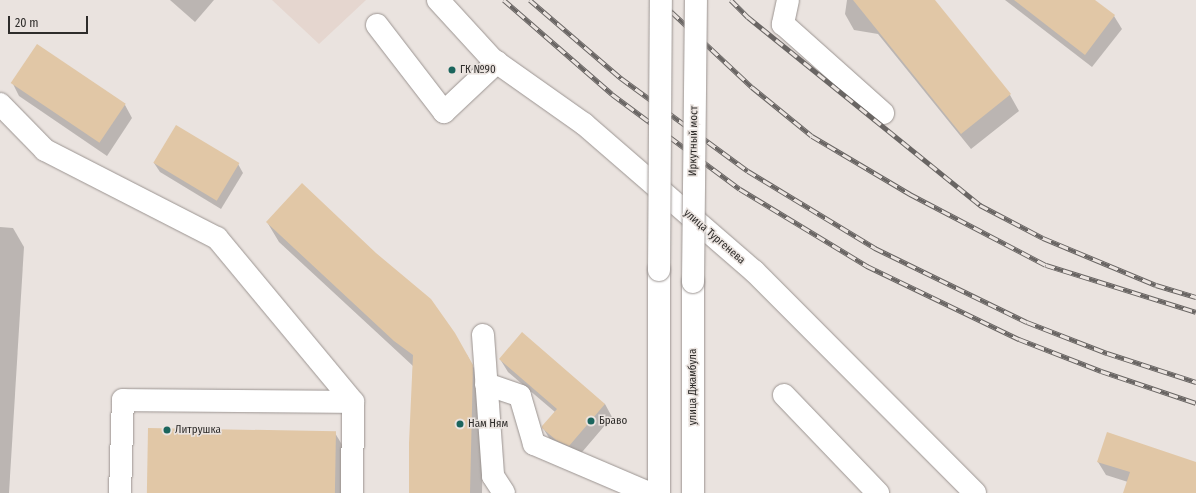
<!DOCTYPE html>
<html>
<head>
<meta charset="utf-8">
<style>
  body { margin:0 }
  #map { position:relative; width:1196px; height:493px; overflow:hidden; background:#eae3df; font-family:"Fira Sans Condensed",sans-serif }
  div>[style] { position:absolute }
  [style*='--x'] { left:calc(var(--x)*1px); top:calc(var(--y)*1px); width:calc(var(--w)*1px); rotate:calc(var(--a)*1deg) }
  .built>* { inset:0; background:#e5d6cf }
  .shadow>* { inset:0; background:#0003 }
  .building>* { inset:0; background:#e1c7a6; transform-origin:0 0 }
  .roads { filter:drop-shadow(0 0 1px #9b9491) drop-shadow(0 0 1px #9b9491) }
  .minor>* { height:22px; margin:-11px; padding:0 11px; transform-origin:11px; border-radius:11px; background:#fff }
  .major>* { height:22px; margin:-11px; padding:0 11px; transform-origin:11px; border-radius:11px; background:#fff }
  .rail>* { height:4.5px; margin-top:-2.25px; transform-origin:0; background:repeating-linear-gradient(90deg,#eae3df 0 9px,#696563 0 18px); box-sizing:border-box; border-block:1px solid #696563 }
  .bridges { filter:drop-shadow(0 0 1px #9b9491) drop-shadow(0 0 1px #9b9491) }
  .major-bridge>* { height:22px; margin:-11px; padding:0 11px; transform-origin:11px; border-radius:11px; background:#fff }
  .dots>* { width:11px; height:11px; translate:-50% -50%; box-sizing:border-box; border:2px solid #eae3df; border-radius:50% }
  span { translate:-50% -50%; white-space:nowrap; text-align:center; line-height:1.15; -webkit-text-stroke:3px #eae3df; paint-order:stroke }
  .poi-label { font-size:11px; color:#2e2c2a }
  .left { translate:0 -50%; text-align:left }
  .street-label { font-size:11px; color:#2e2c2a }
  .scale { position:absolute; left:8px; top:16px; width:80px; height:18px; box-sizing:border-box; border:2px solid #2e2c2a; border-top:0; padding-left:5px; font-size:12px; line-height:14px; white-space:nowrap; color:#2e2c2a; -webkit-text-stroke:3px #eae3df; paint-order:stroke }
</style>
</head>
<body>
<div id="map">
  <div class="built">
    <div style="clip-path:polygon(272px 0,366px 0,319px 44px)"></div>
  </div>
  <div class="shadow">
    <div style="clip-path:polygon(170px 0,214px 0,195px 22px)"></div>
    <div style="clip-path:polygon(847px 0,933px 0,1010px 95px,1019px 111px,971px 149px,878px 34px,854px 30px,845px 14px)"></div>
    <div style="clip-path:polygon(1005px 0,1093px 0,1114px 16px,1122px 29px,1092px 67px)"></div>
    <div style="clip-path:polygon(12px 82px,125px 105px,132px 118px,107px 156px,19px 96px)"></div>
    <div style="clip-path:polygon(154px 163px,238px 164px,243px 173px,221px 209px,160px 172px)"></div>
    <div style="clip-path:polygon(267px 222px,467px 355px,484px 387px,482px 493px,410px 493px,413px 366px,279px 242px)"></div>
    <div style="clip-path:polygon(0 227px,13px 228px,24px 247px,9px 493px,0 493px)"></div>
    <div style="clip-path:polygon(500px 359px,605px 404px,612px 417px,577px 458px,551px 441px,543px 428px,555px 412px,508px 372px)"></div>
    <div style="clip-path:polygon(335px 433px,347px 453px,346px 493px,147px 493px)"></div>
    <div style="clip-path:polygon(1098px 462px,1196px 463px,1196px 493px,1124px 493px,1128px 482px,1106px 475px)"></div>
  </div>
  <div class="building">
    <div style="clip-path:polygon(853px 0,935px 0,1011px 94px,961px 134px)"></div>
    <div style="clip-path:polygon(1014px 0,1095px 0,1115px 15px,1085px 55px)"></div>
    <div style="left:37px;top:44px;width:107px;height:47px;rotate:34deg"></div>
    <div style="left:176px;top:125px;width:74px;height:44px;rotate:31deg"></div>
    <div style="clip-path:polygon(302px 183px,376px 253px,431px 299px,455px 333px,473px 365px,470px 493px,409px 493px,409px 443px,413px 355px,394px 341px,266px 222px)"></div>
    <div style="clip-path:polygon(522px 332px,605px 404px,569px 446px,556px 440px,542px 428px,542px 426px,557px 409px,499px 359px)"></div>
    <div style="left:148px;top:428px;width:188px;height:65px;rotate:1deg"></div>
    <div style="clip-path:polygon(1107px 432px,1196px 462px,1196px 493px,1123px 493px,1130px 472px,1097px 462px)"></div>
  </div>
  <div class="roads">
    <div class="minor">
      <div style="--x:438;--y:0;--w:80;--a:47.5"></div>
      <div style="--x:492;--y:59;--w:113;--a:35.2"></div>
      <div style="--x:584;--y:124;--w:225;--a:40.9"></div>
      <div style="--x:754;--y:271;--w:313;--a:45.1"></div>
      <div style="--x:788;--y:0;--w:25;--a:102"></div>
      <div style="--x:783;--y:24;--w:134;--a:41.7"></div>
      <div style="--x:377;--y:25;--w:110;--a:52.4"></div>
      <div style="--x:444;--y:112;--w:73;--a:-43.3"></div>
      <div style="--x:0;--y:104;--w:64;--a:45.6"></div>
      <div style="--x:45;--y:150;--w:193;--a:27.1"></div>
      <div style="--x:217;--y:238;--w:213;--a:50.3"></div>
      <div style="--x:483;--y:335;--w:141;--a:85.9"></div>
      <div style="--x:493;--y:476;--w:20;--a:57"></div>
      <div style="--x:486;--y:384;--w:36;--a:19"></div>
      <div style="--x:520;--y:396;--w:50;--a:73.7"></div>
      <div style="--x:534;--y:444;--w:125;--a:23.1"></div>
      <div style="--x:784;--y:395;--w:136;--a:46.2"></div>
      <div style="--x:120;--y:493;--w:93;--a:-88.2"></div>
      <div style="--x:123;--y:400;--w:230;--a:0.5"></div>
      <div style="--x:353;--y:402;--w:91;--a:90.6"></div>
    </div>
    <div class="major">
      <div style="--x:659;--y:493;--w:223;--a:-90"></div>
      <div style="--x:693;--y:493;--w:211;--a:-90"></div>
    </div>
  </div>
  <div class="rail">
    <div style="--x:504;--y:0;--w:143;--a:41"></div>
    <div style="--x:612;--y:94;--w:159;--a:36.6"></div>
    <div style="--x:740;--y:189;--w:149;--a:31.2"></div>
    <div style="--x:867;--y:266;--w:169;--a:25.7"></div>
    <div style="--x:1019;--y:339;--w:88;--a:21.3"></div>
    <div style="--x:1101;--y:371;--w:100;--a:18.6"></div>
    <div style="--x:530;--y:0;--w:120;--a:40.6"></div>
    <div style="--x:621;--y:78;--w:157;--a:36.2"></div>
    <div style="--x:748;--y:171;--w:149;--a:31.2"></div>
    <div style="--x:875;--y:248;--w:169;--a:26"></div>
    <div style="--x:1027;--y:322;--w:86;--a:21.2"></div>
    <div style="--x:1107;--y:353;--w:94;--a:18"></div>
    <div style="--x:659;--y:0;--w:127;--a:43.1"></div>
    <div style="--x:752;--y:87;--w:77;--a:39.2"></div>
    <div style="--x:812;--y:136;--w:114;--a:30.6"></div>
    <div style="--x:910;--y:194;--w:153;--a:27.6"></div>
    <div style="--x:1046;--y:265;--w:157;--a:17.4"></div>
    <div style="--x:731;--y:0;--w:24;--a:45"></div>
    <div style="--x:748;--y:17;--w:299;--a:39"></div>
    <div style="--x:980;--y:205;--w:71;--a:27.6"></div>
    <div style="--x:1043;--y:238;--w:122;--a:22.6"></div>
    <div style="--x:1156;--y:285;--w:42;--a:16.7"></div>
  </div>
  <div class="bridges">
    <div class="major-bridge">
      <div style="--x:659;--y:270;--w:270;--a:-89.6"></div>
      <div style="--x:693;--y:282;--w:282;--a:-89.4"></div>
    </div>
  </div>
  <div class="dots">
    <div style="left:452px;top:70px;background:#1b655d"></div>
    <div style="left:591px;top:421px;background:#1b655d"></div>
    <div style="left:460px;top:424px;background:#1b655d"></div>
    <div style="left:167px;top:430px;background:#1b655d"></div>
  </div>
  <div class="poi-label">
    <span class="left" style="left:460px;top:70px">ГК №90</span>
    <span class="left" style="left:599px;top:421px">Браво</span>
    <span class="left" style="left:468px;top:424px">Нам Ням</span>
    <span class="left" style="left:175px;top:430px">Литрушка</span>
  </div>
  <div class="street-label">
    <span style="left:694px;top:141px;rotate:-89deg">Иркутный мост</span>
    <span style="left:714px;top:237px;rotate:41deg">улица Тургенева</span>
    <span style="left:693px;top:387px;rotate:-90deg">улица Джамбула</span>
  </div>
  <div class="scale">20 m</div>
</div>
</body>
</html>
